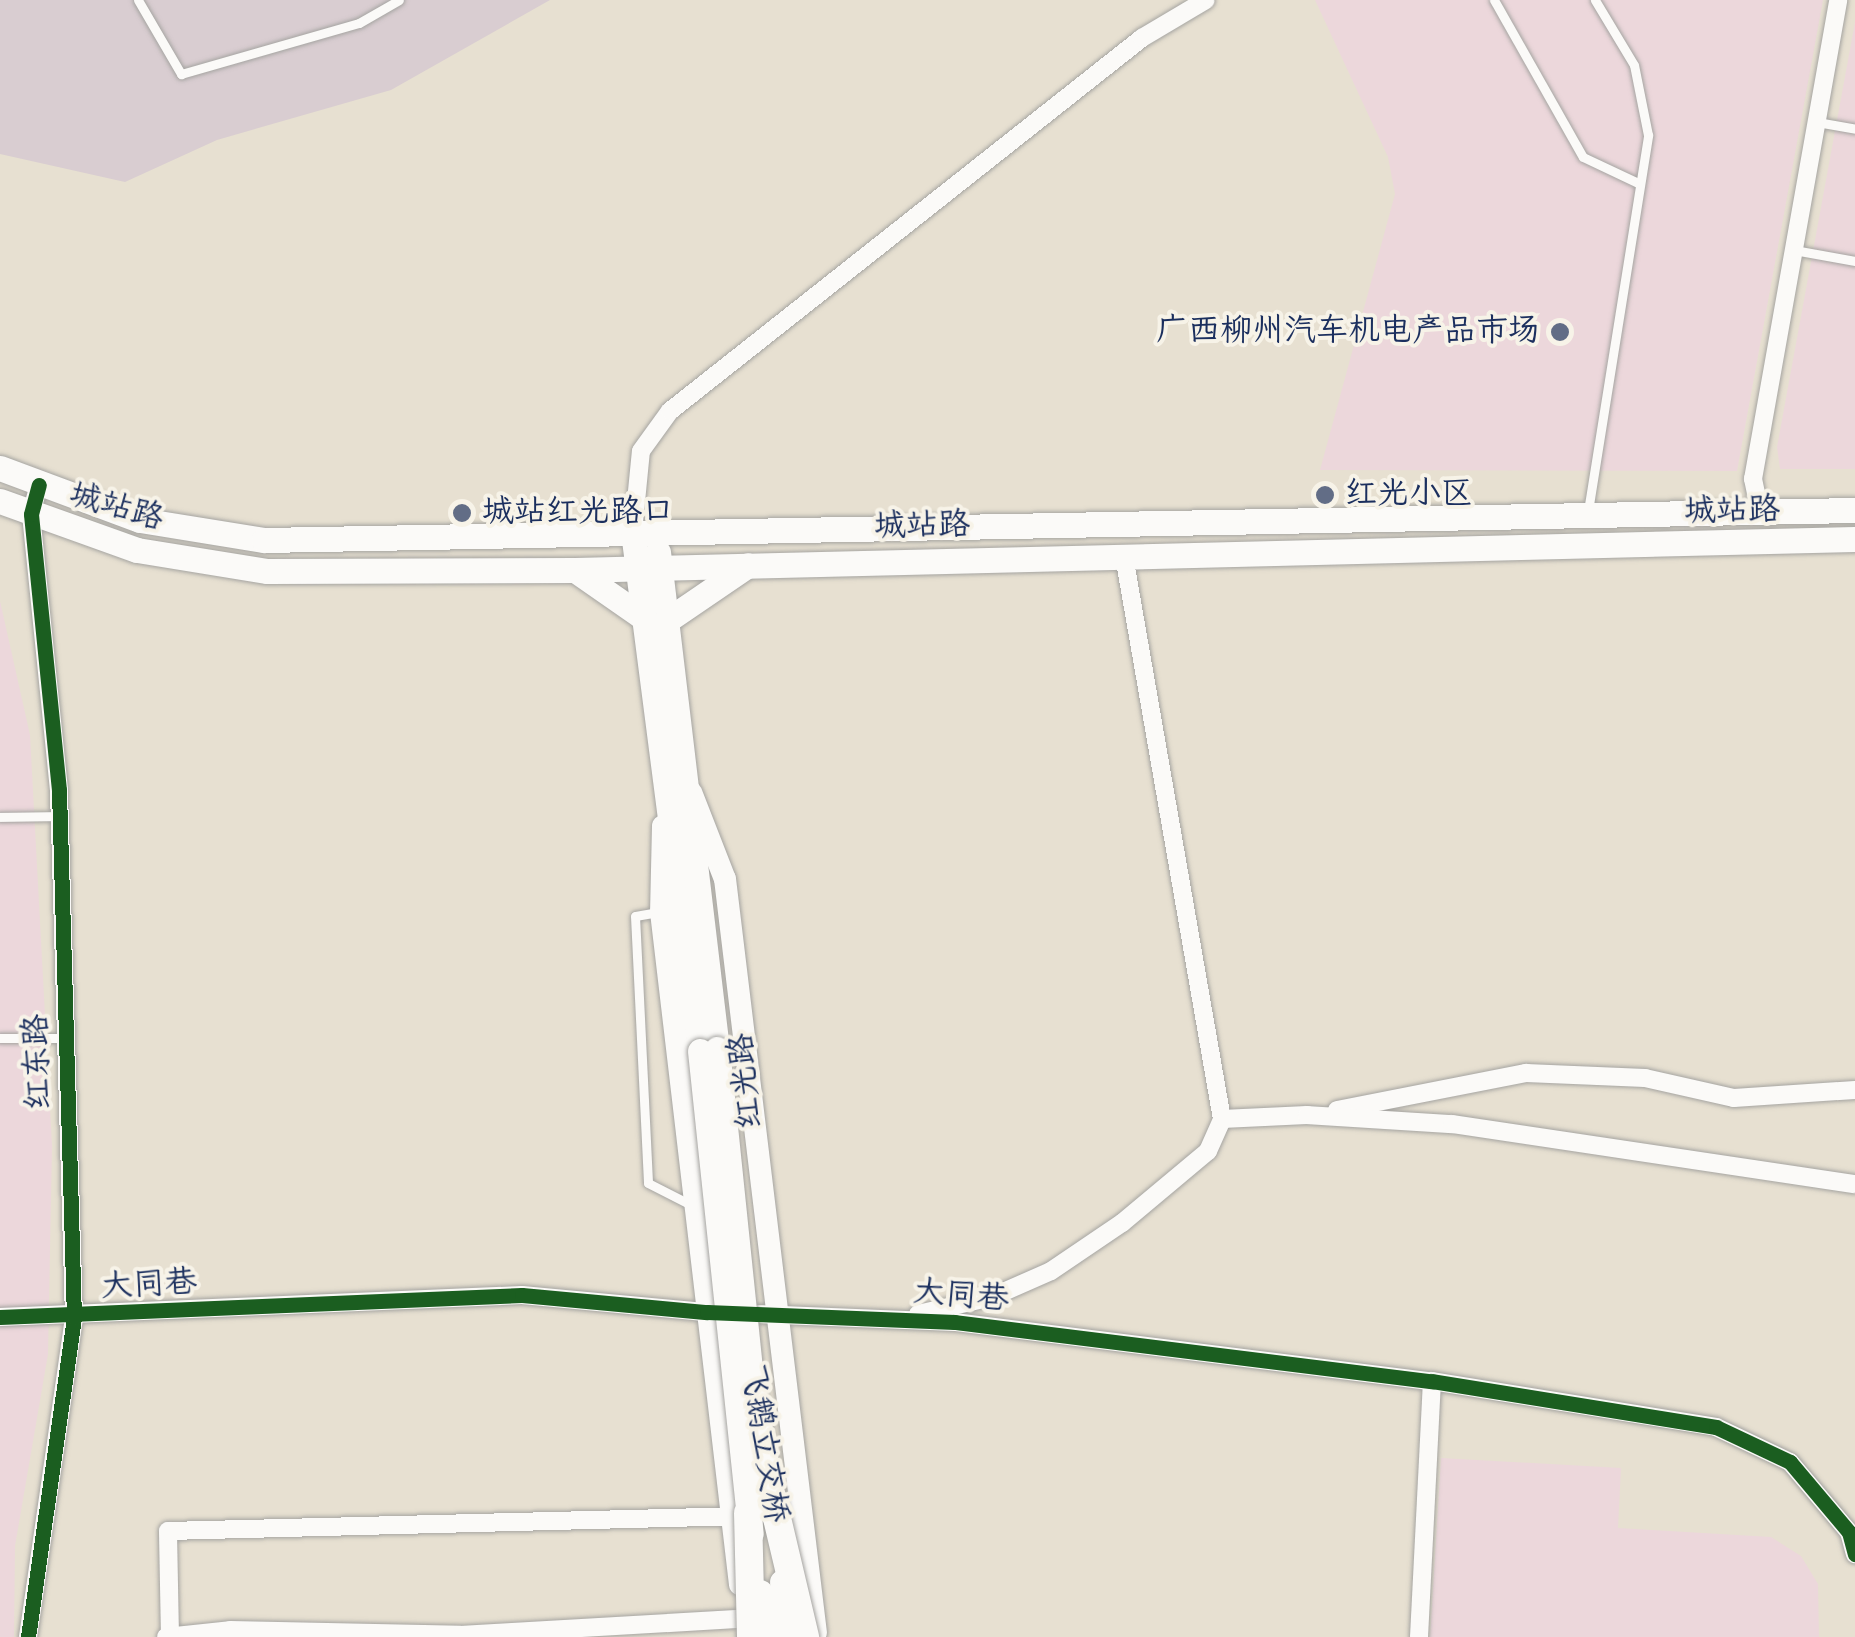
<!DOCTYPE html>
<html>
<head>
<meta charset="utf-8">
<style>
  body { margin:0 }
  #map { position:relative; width:1855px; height:1637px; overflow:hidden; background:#e7e0d1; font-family:Kalam,"LXGW WenKai TC",sans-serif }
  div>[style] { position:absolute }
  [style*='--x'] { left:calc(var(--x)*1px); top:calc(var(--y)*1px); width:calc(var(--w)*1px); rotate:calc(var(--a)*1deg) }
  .built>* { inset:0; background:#ecd7db }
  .industrial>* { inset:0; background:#d9cdd1 }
  .roads { filter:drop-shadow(0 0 2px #a5a4a1) drop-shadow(0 0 2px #a5a4a1) }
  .service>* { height:9px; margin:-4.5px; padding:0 4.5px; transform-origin:4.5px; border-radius:4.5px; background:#fbfaf8 }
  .minor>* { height:18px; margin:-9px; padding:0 9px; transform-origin:9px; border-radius:9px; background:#fbfaf8 }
  .tertiary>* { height:22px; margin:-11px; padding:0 11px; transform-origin:11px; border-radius:11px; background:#fbfaf8 }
  .secondary>* { height:25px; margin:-12.5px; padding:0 12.5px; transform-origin:12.5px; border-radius:12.5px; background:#fbfaf8 }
  .bridges { filter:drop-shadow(0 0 2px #a5a4a1) drop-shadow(0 0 2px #a5a4a1) }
  .secondary-bridge>* { height:25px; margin:-12.5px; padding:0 12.5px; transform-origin:12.5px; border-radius:12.5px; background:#fbfaf8 }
  .primary-bridge>* { height:28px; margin:-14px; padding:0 14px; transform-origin:14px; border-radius:14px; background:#fbfaf8 }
  .cycleway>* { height:15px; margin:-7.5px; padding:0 7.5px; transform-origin:7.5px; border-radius:7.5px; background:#1b5e20 }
  .dots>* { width:28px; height:28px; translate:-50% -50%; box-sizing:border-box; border:5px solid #f7f3e8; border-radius:50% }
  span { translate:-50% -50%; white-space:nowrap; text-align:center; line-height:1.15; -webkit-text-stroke:8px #f7f3e8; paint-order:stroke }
  .poi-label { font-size:32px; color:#1b2f5e }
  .right { translate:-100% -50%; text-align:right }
  .left { translate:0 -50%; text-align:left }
  .street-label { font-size:32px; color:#1b2f5e }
</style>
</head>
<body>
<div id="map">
  <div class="built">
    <div style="clip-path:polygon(1315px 0,1823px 0,1737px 471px,1320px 470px,1395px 194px,1388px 157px)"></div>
    <div style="clip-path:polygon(1855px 22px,1855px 469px,1780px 469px,1777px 447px)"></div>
    <div style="clip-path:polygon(0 601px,30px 735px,52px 1146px,48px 1354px,15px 1546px,14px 1637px,0 1637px)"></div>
    <div style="clip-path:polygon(1441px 1458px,1621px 1468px,1618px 1528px,1771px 1537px,1801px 1556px,1818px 1584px,1819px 1637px,1430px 1637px)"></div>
  </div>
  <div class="industrial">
    <div style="clip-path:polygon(0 0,550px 0,391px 90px,217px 140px,125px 182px,0 154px)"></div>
  </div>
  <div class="roads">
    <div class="service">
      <div style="--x:138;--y:0;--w:86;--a:59.8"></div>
      <div style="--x:181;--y:74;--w:185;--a:-16"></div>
      <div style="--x:359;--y:23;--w:46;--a:-29.9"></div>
      <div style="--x:1494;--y:0;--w:180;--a:60.5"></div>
      <div style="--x:1583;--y:157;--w:63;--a:25.3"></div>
      <div style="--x:1817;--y:122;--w:39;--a:10"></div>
      <div style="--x:1794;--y:250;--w:62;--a:10.2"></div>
      <div style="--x:1588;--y:511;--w:381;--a:-80.9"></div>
      <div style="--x:1648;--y:135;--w:71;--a:-101.3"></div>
      <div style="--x:1634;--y:65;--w:76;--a:-121"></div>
      <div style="--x:0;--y:817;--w:59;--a:-1"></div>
      <div style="--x:658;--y:912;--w:23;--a:170"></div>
      <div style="--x:635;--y:916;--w:267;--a:87.2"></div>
      <div style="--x:648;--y:1183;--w:48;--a:27.1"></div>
      <div style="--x:0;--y:1038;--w:66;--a:0"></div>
    </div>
    <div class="minor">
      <div style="--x:1760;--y:512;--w:34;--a:-102"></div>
      <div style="--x:1753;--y:479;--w:486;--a:-79.9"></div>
      <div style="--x:633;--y:532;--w:81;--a:-84.4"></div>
      <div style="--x:641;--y:451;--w:49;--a:-54.1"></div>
      <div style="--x:670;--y:411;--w:602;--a:-38.32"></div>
      <div style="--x:1142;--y:38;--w:74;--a:-30.7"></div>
      <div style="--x:1124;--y:556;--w:571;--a:80.13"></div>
      <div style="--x:1337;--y:1110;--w:193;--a:-11.1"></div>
      <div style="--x:1526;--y:1073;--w:119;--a:2.4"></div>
      <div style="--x:1645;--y:1078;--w:91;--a:12.7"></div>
      <div style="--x:1734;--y:1098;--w:121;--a:-3.8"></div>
      <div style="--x:918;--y:1314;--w:76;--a:-12.9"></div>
      <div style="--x:992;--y:1297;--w:64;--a:-23.8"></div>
      <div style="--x:1051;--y:1271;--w:86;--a:-34.1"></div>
      <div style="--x:1122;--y:1223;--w:112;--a:-39.9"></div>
      <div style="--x:1208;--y:1151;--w:35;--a:-66"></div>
      <div style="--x:1222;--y:1119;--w:85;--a:-2.7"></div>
      <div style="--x:1307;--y:1115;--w:145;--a:3.6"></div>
      <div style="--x:1452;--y:1124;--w:407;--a:8.5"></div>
      <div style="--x:0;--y:1317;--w:522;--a:-2.41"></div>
      <div style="--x:522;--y:1295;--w:186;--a:5.3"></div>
      <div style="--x:707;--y:1312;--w:248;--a:2.3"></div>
      <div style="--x:955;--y:1322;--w:481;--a:7.1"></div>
      <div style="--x:1432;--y:1381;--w:288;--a:9.2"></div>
      <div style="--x:1716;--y:1427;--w:82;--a:25.3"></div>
      <div style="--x:1790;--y:1462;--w:92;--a:49.9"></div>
      <div style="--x:1849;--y:1532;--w:23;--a:75"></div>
      <div style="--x:28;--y:1637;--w:322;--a:-81.8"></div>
      <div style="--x:74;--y:1318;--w:528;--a:-91.63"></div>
      <div style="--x:59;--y:790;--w:277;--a:-95.8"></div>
      <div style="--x:31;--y:514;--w:30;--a:-75"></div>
      <div style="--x:166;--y:1637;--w:64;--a:-6.2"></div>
      <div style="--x:230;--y:1630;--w:230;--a:1.2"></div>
      <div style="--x:460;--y:1635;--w:298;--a:-3.3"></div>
      <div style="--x:170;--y:1637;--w:106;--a:-91.1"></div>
      <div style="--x:168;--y:1531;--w:575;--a:-1.49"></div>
      <div style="--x:1419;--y:1637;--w:256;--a:-87.1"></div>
    </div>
    <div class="tertiary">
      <div style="--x:691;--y:792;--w:93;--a:68.7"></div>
      <div style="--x:725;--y:879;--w:759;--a:83.12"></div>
      <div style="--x:663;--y:826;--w:86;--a:91.3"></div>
      <div style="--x:661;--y:912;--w:677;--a:83.3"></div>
    </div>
    <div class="secondary">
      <div style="--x:0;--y:468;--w:149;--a:20.4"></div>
      <div style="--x:140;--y:520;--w:126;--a:9.2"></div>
      <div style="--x:264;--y:540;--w:1591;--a:-1.08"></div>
      <div style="--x:0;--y:501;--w:145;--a:19.7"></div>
      <div style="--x:137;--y:550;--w:132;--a:9.2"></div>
      <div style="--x:267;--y:571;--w:308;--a:-0.2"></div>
      <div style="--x:575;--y:570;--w:1280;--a:-1.39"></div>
      <div style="--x:633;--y:532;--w:523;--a:82.64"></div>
      <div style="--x:658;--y:552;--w:500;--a:83.23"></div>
      <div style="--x:575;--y:570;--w:84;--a:34.8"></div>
      <div style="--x:666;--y:621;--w:99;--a:-34.3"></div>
    </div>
  </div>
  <div class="bridges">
    <div class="secondary-bridge">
      <div style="--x:717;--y:1049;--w:330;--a:84.1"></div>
      <div style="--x:751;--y:1377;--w:143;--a:80.3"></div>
      <div style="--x:700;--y:1051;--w:485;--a:84"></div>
      <div style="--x:782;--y:1582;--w:55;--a:82.7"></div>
      <div style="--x:760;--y:1592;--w:45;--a:82.4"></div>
    </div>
    <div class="primary-bridge">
      <div style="--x:772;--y:1497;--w:144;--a:76.7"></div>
      <div style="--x:748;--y:1513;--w:124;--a:88.6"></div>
    </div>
  </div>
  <div class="cycleway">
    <div style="--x:0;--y:1317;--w:522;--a:-2.41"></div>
    <div style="--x:522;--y:1295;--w:186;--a:5.3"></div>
    <div style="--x:707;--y:1312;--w:248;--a:2.3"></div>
    <div style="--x:955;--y:1322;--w:481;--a:7.1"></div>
    <div style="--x:1432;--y:1381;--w:288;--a:9.2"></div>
    <div style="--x:1716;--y:1427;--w:82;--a:25.3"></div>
    <div style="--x:1790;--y:1462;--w:92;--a:49.9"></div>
    <div style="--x:1849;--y:1532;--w:23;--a:75"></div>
    <div style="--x:28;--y:1637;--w:322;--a:-81.8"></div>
    <div style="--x:74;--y:1318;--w:528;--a:-91.63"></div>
    <div style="--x:59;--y:790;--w:277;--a:-95.8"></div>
    <div style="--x:31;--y:514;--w:30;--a:-75"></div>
  </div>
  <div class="dots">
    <div style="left:1560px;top:332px;background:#626d86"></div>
    <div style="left:1325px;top:495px;background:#626d86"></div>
    <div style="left:462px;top:513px;background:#626d86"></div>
  </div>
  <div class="poi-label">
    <span class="right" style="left:1540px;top:332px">广西柳州汽车机电产品市场</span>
    <span class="left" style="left:1345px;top:495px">红光小区</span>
    <span class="left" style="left:482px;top:513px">城站红光路口</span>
  </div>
  <div class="street-label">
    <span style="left:116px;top:508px;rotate:16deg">城站路</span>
    <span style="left:1732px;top:512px;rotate:-1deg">城站路</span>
    <span style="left:922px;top:527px;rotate:-1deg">城站路</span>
    <span style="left:39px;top:1062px;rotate:-92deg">红东路</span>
    <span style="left:747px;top:1081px;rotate:-96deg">红光路</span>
    <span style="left:149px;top:1286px;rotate:-3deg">大同巷</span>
    <span style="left:961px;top:1297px;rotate:5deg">大同巷</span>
    <span style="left:763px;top:1444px;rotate:81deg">飞鹅立交桥</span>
  </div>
</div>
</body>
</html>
